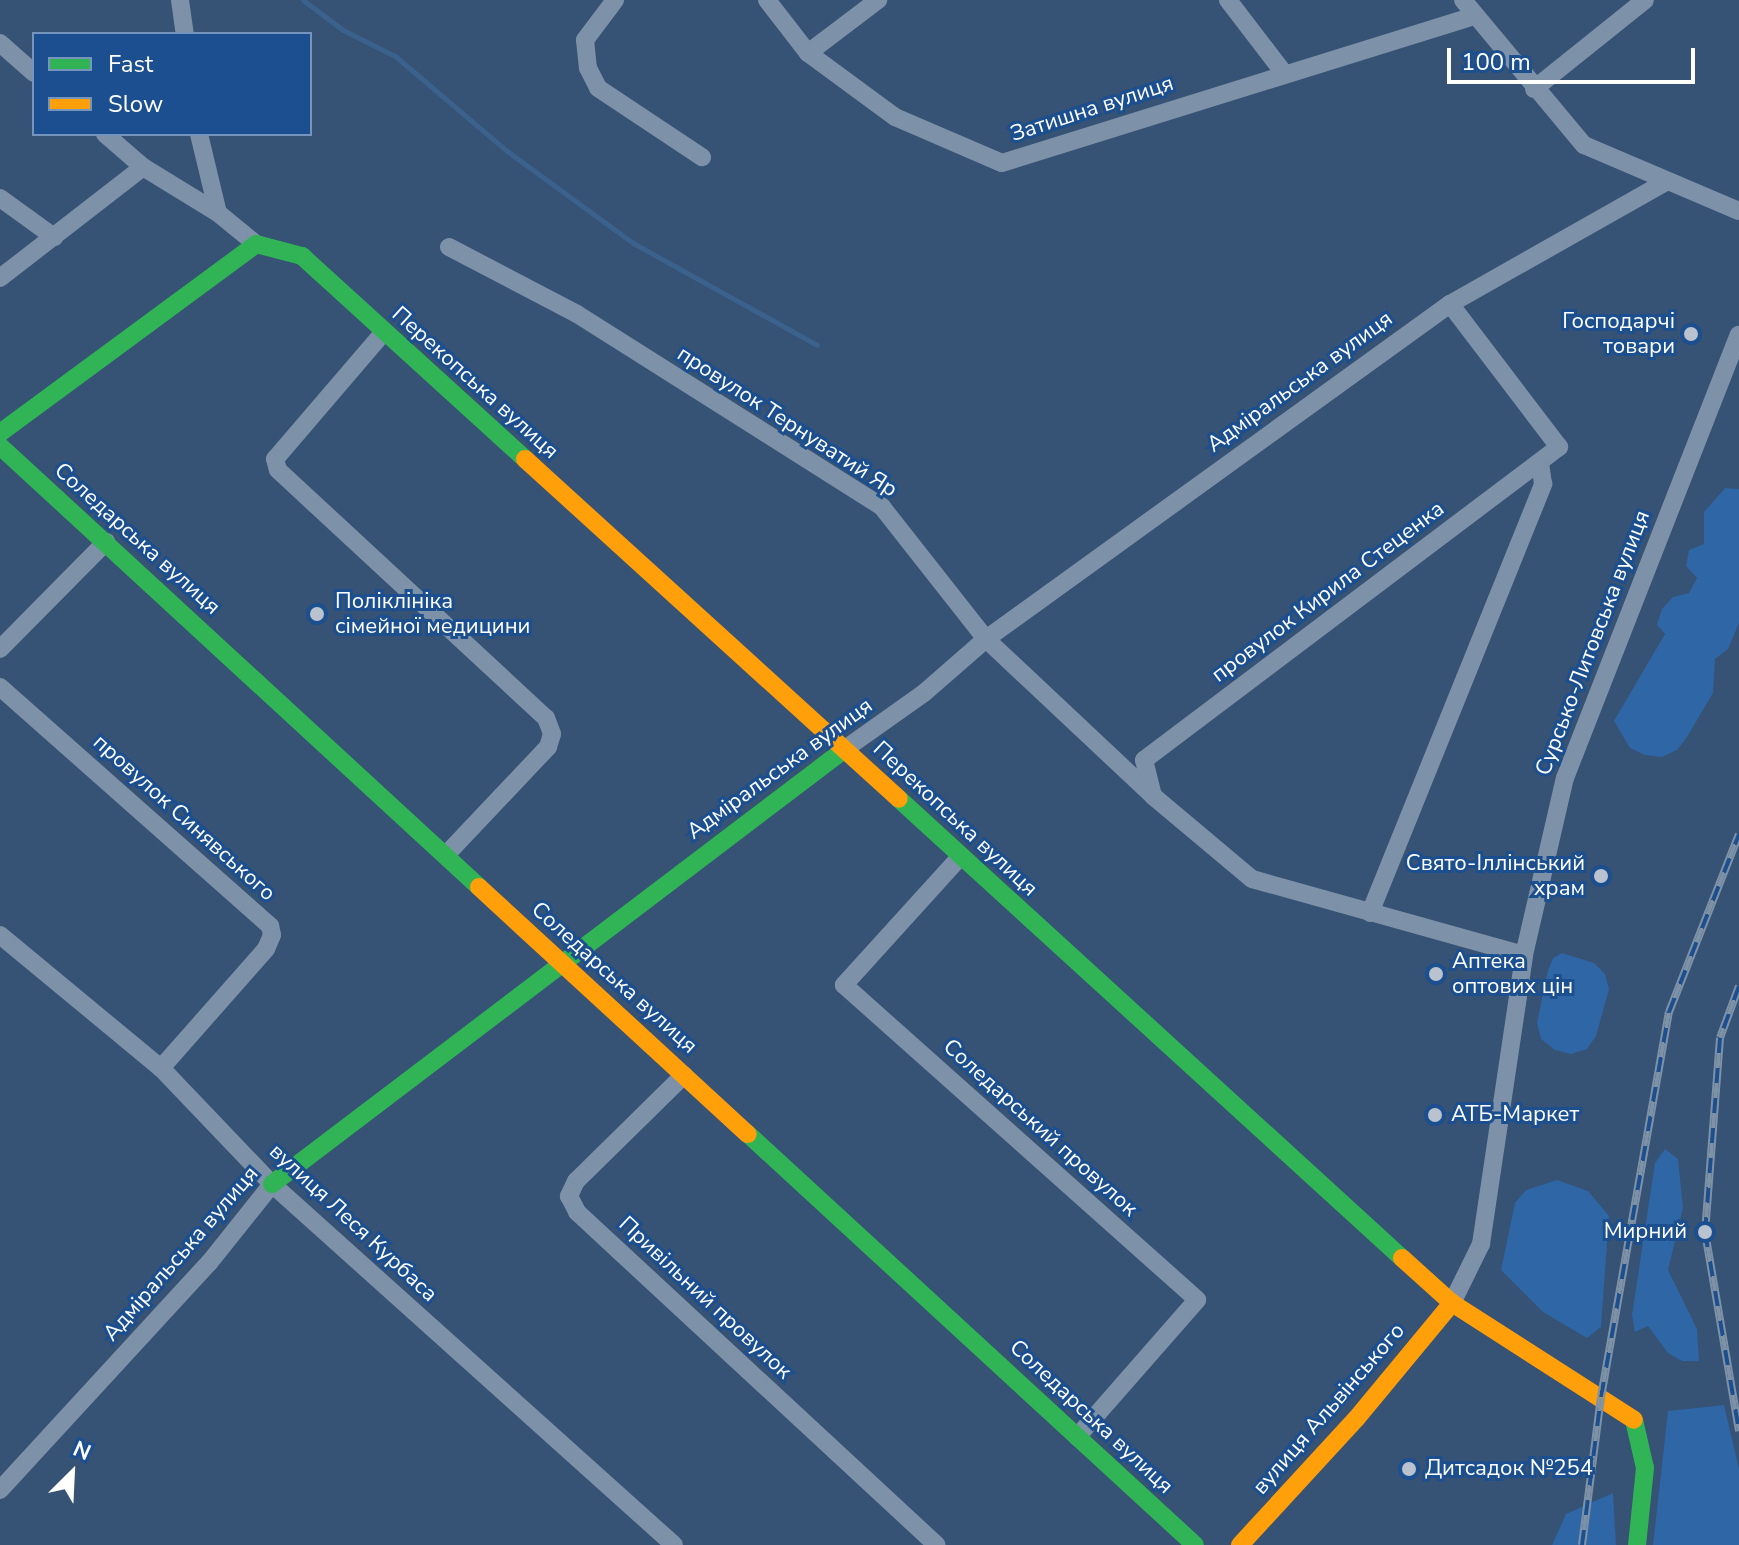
<!DOCTYPE html>
<html>
<head>
<meta charset="utf-8">
<style>
  body { margin:0 }
  #map { position:relative; width:1739px; height:1545px; overflow:hidden; background:#365274; font-family:"Nunito Sans",sans-serif }
  div>[style] { position:absolute }
  [style*='--x'] { left:calc(var(--x)*1px); top:calc(var(--y)*1px); width:calc(var(--w)*1px); rotate:calc(var(--a)*1deg) }
  .green>* { inset:0; background:#2f66a5 }
  .stream>* { height:5px; margin:-2.5px; padding:0 2.5px; transform-origin:2.5px; border-radius:2.5px; background:#3b618d }
  .street>* { height:18px; margin:-9px; padding:0 9px; transform-origin:9px; border-radius:9px; background:#7d92a8 }
  .fast>* { height:18px; margin:-9px; padding:0 9px; transform-origin:9px; border-radius:9px; background:#30b455 }
  .slow>* { height:18px; margin:-9px; padding:0 9px; transform-origin:9px; border-radius:9px; background:#ff9f0a }
  .rail>* { height:8px; margin-top:-4px; transform-origin:0; background:repeating-linear-gradient(90deg,#1b4f8f 0 15px,#7e92a7 0 30px); box-sizing:border-box; border-block:2px solid #7e92a7 }
  .dots>* { width:22px; height:22px; translate:-50% -50%; box-sizing:border-box; border:4px solid #1b4f8f; border-radius:50% }
  span { translate:-50% -50%; white-space:nowrap; text-align:center; line-height:1.15; -webkit-text-stroke:6px #1b4f8f; paint-order:stroke }
  .street-label { font-size:22px; color:#fff }
  .poi-label { font-size:22px; color:#fff }
  .right { translate:-100% -50%; text-align:right }
  .left { translate:0 -50%; text-align:left }
  .legend { position:absolute; left:32px; top:32px; width:280px; height:104px; box-sizing:border-box; background:#1b4f8f; border:2px solid #7695bc; margin:0; padding:10px 14px; list-style:none; font-size:24px; color:#fff }
  .legend li { display:flex; align-items:center; gap:16px; height:40px }
  .legend b { width:40px; border:2px solid #7695bc }
  .north { position:absolute; left:32px; top:1433px; width:80px; height:80px; -webkit-text-stroke:6px #1b4f8f; paint-order:stroke; rotate:24deg; font-size:22px; font-weight:700; line-height:32px; text-align:center; color:#fff }
  .north::after { content:''; display:block; margin:auto; width:28px; height:36px; background:#fff; clip-path:polygon(50% 0,100% 100%,50% 72%,0 100%) }
  .scale { position:absolute; left:1447px; top:48px; width:248px; height:36px; box-sizing:border-box; border:4px solid #fff; border-top:0; padding-left:10px; font-size:24px; line-height:28px; white-space:nowrap; color:#fff; -webkit-text-stroke:6px #1b4f8f; paint-order:stroke }
</style>
</head>
<body>
<div id="map">
  <div class="green">
    <div style="clip-path:polygon(1725px 488px,1739px 489px,1739px 623px,1728px 649px,1715px 659px,1713px 693px,1687px 737px,1677px 750px,1662px 757px,1645px 755px,1630px 748px,1614px 721px,1665px 634px,1657px 625px,1662px 609px,1673px 597px,1689px 593px,1697px 578px,1686px 566px,1689px 550px,1704px 544px,1704px 512px)"></div>
    <div style="clip-path:polygon(1562px 953px,1594px 963px,1605px 974px,1609px 989px,1596px 1036px,1587px 1049px,1571px 1054px,1555px 1050px,1541px 1039px,1537px 1023px,1547px 974px,1553px 958px)"></div>
    <div style="clip-path:polygon(1665px 1149px,1678px 1159px,1683px 1208px,1668px 1270px,1697px 1329px,1699px 1361px,1682px 1361px,1668px 1353px,1648px 1326px,1635px 1332px,1632px 1315px,1655px 1163px)"></div>
    <div style="clip-path:polygon(1557px 1180px,1588px 1191px,1609px 1216px,1601px 1327px,1587px 1338px,1543px 1312px,1501px 1270px,1515px 1203px,1526px 1190px)"></div>
    <div style="clip-path:polygon(1724px 1405px,1739px 1469px,1739px 1545px,1653px 1545px,1668px 1411px)"></div>
    <div style="clip-path:polygon(1613px 1493px,1616px 1545px,1552px 1545px,1566px 1514px)"></div>
  </div>
  <div class="stream">
    <div style="--x:303;--y:0;--w:50;--a:36.9"></div>
    <div style="--x:343;--y:30;--w:58;--a:26.6"></div>
    <div style="--x:395;--y:56;--w:147;--a:40.3"></div>
    <div style="--x:507;--y:151;--w:156;--a:36.1"></div>
    <div style="--x:633;--y:243;--w:210;--a:29"></div>
  </div>
  <div class="street">
    <div style="--x:180;--y:0;--w:34;--a:82"></div>
    <div style="--x:615;--y:0;--w:50;--a:126.9"></div>
    <div style="--x:585;--y:40;--w:28;--a:84"></div>
    <div style="--x:588;--y:68;--w:22;--a:63"></div>
    <div style="--x:598;--y:88;--w:125;--a:33.6"></div>
    <div style="--x:767;--y:0;--w:67;--a:52.3"></div>
    <div style="--x:808;--y:53;--w:108;--a:36.3"></div>
    <div style="--x:895;--y:117;--w:116;--a:23.3"></div>
    <div style="--x:1002;--y:163;--w:495;--a:-17.3"></div>
    <div style="--x:1228;--y:0;--w:91;--a:52.6"></div>
    <div style="--x:1463;--y:0;--w:189;--a:50.2"></div>
    <div style="--x:1584;--y:145;--w:168;--a:23.1"></div>
    <div style="--x:0;--y:43;--w:45;--a:41.4"></div>
    <div style="--x:808;--y:53;--w:88;--a:-37.1"></div>
    <div style="--x:1534;--y:89;--w:142;--a:-38.7"></div>
    <div style="--x:105;--y:134;--w:50;--a:41"></div>
    <div style="--x:143;--y:167;--w:88;--a:31.5"></div>
    <div style="--x:218;--y:213;--w:49;--a:39.2"></div>
    <div style="--x:199;--y:134;--w:81;--a:76.5"></div>
    <div style="--x:0;--y:198;--w:67;--a:35.8"></div>
    <div style="--x:449;--y:247;--w:144;--a:27.6"></div>
    <div style="--x:577;--y:314;--w:361;--a:32.3"></div>
    <div style="--x:882;--y:507;--w:168;--a:51.8"></div>
    <div style="--x:986;--y:639;--w:229;--a:43.2"></div>
    <div style="--x:1153;--y:796;--w:37;--a:-104"></div>
    <div style="--x:1144;--y:760;--w:520;--a:-37.02"></div>
    <div style="--x:1559;--y:447;--w:180;--a:-127.3"></div>
    <div style="--x:0;--y:278;--w:181;--a:-37.8"></div>
    <div style="--x:383;--y:333;--w:166;--a:130.6"></div>
    <div style="--x:275;--y:459;--w:11;--a:75"></div>
    <div style="--x:278;--y:470;--w:365;--a:42.8"></div>
    <div style="--x:546;--y:718;--w:17;--a:69"></div>
    <div style="--x:552;--y:734;--w:14;--a:107"></div>
    <div style="--x:548;--y:747;--w:149;--a:133.4"></div>
    <div style="--x:0;--y:649;--w:151;--a:-45.3"></div>
    <div style="--x:0;--y:687;--w:361;--a:41.5"></div>
    <div style="--x:270;--y:926;--w:9;--a:77"></div>
    <div style="--x:272;--y:935;--w:15;--a:113"></div>
    <div style="--x:266;--y:949;--w:159;--a:131.4"></div>
    <div style="--x:845;--y:749;--w:97;--a:-35.3"></div>
    <div style="--x:924;--y:693;--w:82;--a:-41.1"></div>
    <div style="--x:986;--y:639;--w:572;--a:-35.83"></div>
    <div style="--x:1450;--y:304;--w:249;--a:-29.5"></div>
    <div style="--x:1153;--y:796;--w:129;--a:40"></div>
    <div style="--x:1252;--y:879;--w:282;--a:15.6"></div>
    <div style="--x:960;--y:857;--w:173;--a:132.2"></div>
    <div style="--x:844;--y:985;--w:473;--a:41.7"></div>
    <div style="--x:1197;--y:1300;--w:182;--a:131.2"></div>
    <div style="--x:1370;--y:913;--w:463;--a:-68"></div>
    <div style="--x:1543;--y:484;--w:22;--a:-98"></div>
    <div style="--x:0;--y:935;--w:209;--a:39.6"></div>
    <div style="--x:161;--y:1068;--w:161;--a:46.3"></div>
    <div style="--x:272;--y:1184;--w:540;--a:41.92"></div>
    <div style="--x:684;--y:1075;--w:151;--a:135.5"></div>
    <div style="--x:576;--y:1181;--w:17;--a:115"></div>
    <div style="--x:569;--y:1196;--w:18;--a:63"></div>
    <div style="--x:577;--y:1212;--w:490;--a:42.8"></div>
    <div style="--x:1452;--y:1303;--w:66;--a:-63.8"></div>
    <div style="--x:1481;--y:1244;--w:292;--a:-81.5"></div>
    <div style="--x:1524;--y:955;--w:182;--a:-77"></div>
    <div style="--x:1565;--y:778;--w:476;--a:-68.6"></div>
    <div style="--x:0;--y:1490;--w:309;--a:-47.4"></div>
    <div style="--x:209;--y:1263;--w:101;--a:-51.4"></div>
  </div>
  <div class="fast">
    <div style="--x:0;--y:433;--w:318;--a:-36.4"></div>
    <div style="--x:256;--y:244;--w:48;--a:14.6"></div>
    <div style="--x:302;--y:256;--w:302;--a:42.3"></div>
    <div style="--x:0;--y:446;--w:651;--a:42.63"></div>
    <div style="--x:899;--y:799;--w:681;--a:42.38"></div>
    <div style="--x:748;--y:1134;--w:607;--a:42.6"></div>
    <div style="--x:272;--y:1184;--w:719;--a:-37.2"></div>
    <div style="--x:1634;--y:1420;--w:49;--a:77.1"></div>
    <div style="--x:1645;--y:1468;--w:77;--a:95.9"></div>
  </div>
  <div class="slow">
    <div style="--x:525;--y:459;--w:505;--a:42.27"></div>
    <div style="--x:479;--y:887;--w:365;--a:42.6"></div>
    <div style="--x:1402;--y:1258;--w:67;--a:42"></div>
    <div style="--x:1452;--y:1303;--w:216;--a:32.7"></div>
    <div style="--x:1240;--y:1545;--w:171;--a:-47.4"></div>
    <div style="--x:1356;--y:1419;--w:151;--a:-50.4"></div>
  </div>
  <div class="rail">
    <div style="--x:1739;--y:986;--w:55;--a:110.1"></div>
    <div style="--x:1720;--y:1038;--w:195;--a:94.4"></div>
    <div style="--x:1705;--y:1232;--w:202;--a:80.3"></div>
    <div style="--x:1582;--y:1545;--w:149;--a:-82.7"></div>
    <div style="--x:1601;--y:1397;--w:391;--a:-80"></div>
    <div style="--x:1669;--y:1012;--w:191;--a:-68.5"></div>
  </div>
  <div class="dots">
    <div style="left:1691px;top:334px;background:#b9c2ce"></div>
    <div style="left:317px;top:614px;background:#b9c2ce"></div>
    <div style="left:1601px;top:876px;background:#b9c2ce"></div>
    <div style="left:1436px;top:974px;background:#b9c2ce"></div>
    <div style="left:1435px;top:1115px;background:#b9c2ce"></div>
    <div style="left:1705px;top:1232px;background:#b9c2ce"></div>
    <div style="left:1409px;top:1469px;background:#b9c2ce"></div>
  </div>
  <div class="street-label">
    <span style="left:1092px;top:109px;rotate:-18deg">Затишна вулиця</span>
    <span style="left:1300px;top:382px;rotate:-36deg">Адміральська вулиця</span>
    <span style="left:475px;top:383px;rotate:42deg">Перекопська вулиця</span>
    <span style="left:787px;top:422px;rotate:33deg">провулок Тернуватий Яр</span>
    <span style="left:137px;top:539px;rotate:42deg">Соледарська вулиця</span>
    <span style="left:1328px;top:592px;rotate:-37deg">провулок Кирила Стеценка</span>
    <span style="left:1593px;top:643px;rotate:-69deg">Сурсько-Литовська вулиця</span>
    <span style="left:780px;top:769px;rotate:-36deg">Адміральська вулиця</span>
    <span style="left:184px;top:818px;rotate:42deg">провулок Синявського</span>
    <span style="left:955px;top:819px;rotate:43deg">Перекопська вулиця</span>
    <span style="left:614px;top:978px;rotate:42deg">Соледарська вулиця</span>
    <span style="left:1040px;top:1128px;rotate:42deg">Соледарський провулок</span>
    <span style="left:353px;top:1223px;rotate:43deg">вулиця Леся Курбаса</span>
    <span style="left:181px;top:1254px;rotate:-49deg">Адміральська вулиця</span>
    <span style="left:705px;top:1298px;rotate:43deg">Привільний провулок</span>
    <span style="left:1329px;top:1409px;rotate:-49deg">вулиця Альвінського</span>
    <span style="left:1091px;top:1417px;rotate:43deg">Соледарська вулиця</span>
  </div>
  <div class="poi-label">
    <span class="right" style="left:1675px;top:334px">Господарчі<br>товари</span>
    <span class="left" style="left:335px;top:614px">Поліклініка<br>сімейної медицини</span>
    <span class="right" style="left:1585px;top:876px">Свято-Іллінський<br>храм</span>
    <span class="left" style="left:1452px;top:974px">Аптека<br>оптових цін</span>
    <span class="left" style="left:1451px;top:1115px">АТБ-Маркет</span>
    <span class="right" style="left:1687px;top:1232px">Мирний</span>
    <span class="left" style="left:1425px;top:1469px">Дитсадок №254</span>
  </div>
  <ul class="legend">
  <li><b style="height:10px;background:#30b455"></b>Fast</li>
  <li><b style="height:10px;background:#ff9f0a"></b>Slow</li>
  </ul>
  <div class="north">N</div>
  <div class="scale">100 m</div>
</div>
</body>
</html>
